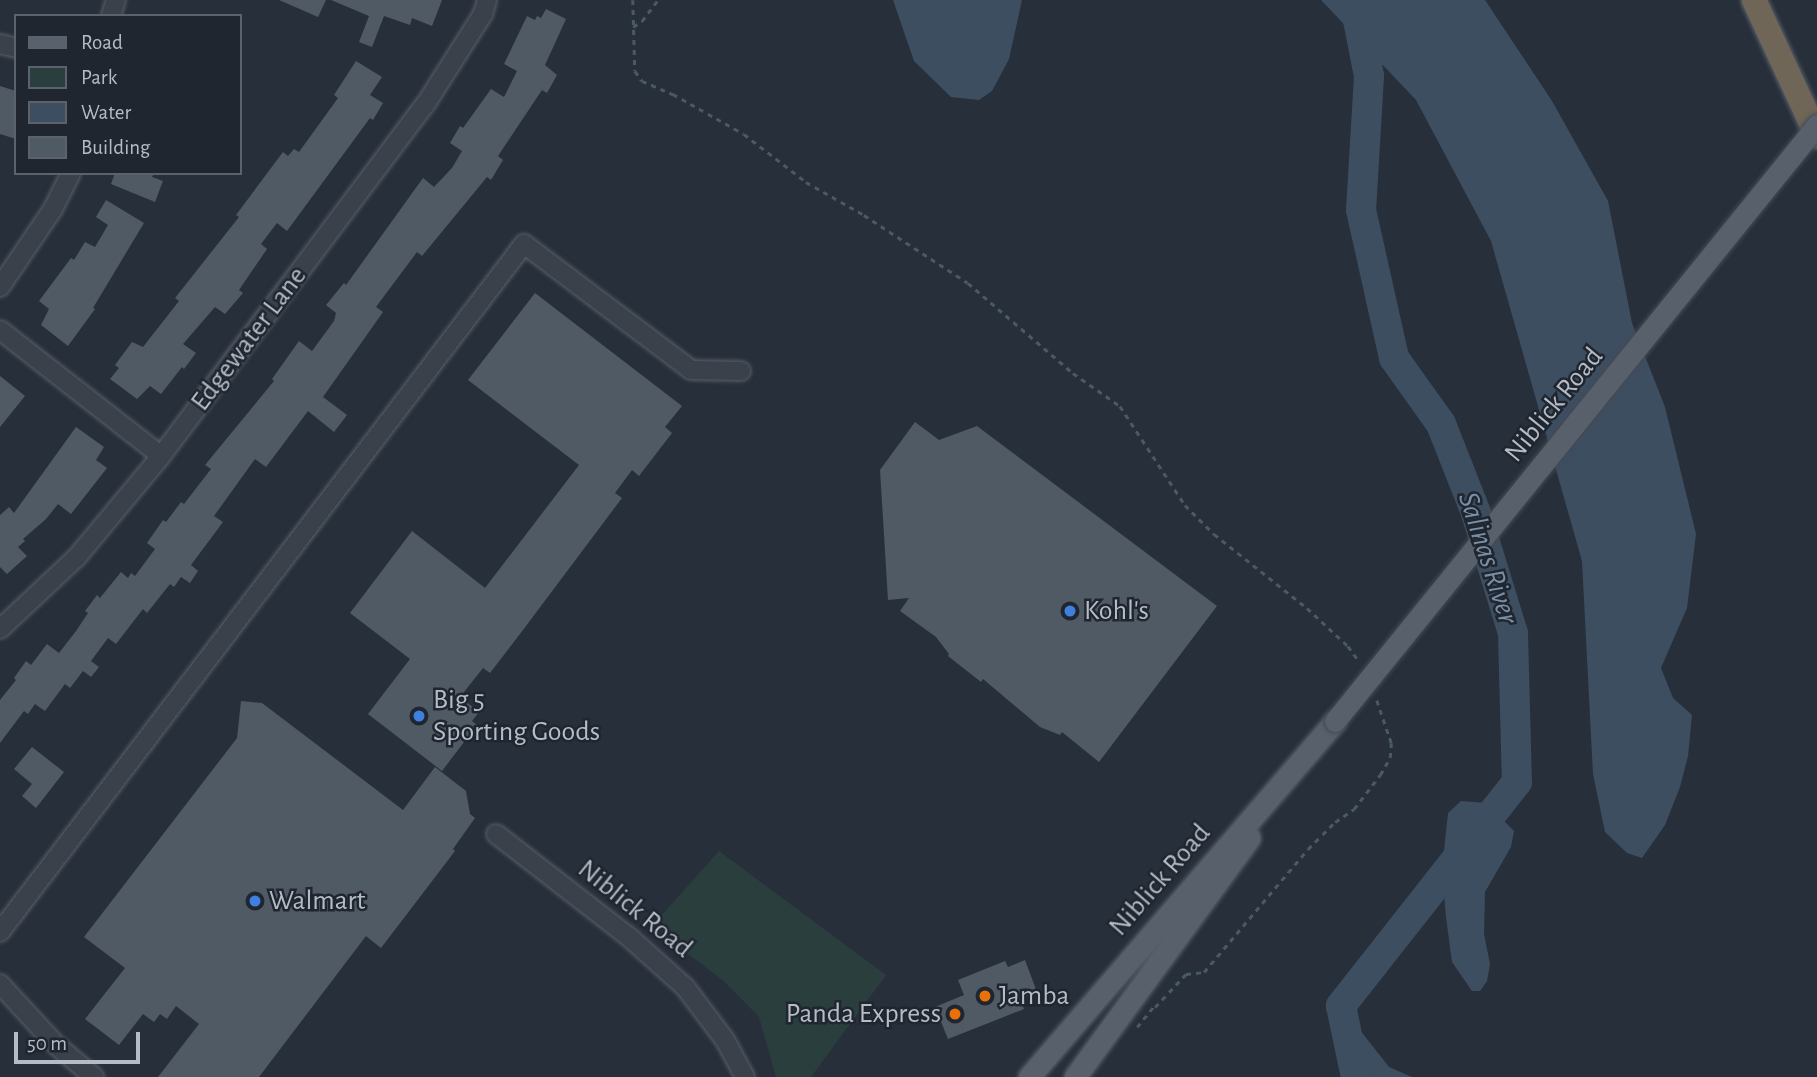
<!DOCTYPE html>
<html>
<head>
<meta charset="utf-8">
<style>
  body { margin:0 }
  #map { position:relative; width:1817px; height:1077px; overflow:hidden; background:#272f3a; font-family:"Alegreya Sans",sans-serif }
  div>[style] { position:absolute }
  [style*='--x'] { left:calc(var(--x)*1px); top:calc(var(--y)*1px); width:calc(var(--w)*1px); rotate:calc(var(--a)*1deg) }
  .green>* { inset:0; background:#2b3e3e }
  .water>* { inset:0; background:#3e4e61 }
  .river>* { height:30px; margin:-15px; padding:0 15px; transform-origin:15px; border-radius:15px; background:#3e4e61 }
  .building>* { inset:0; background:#505a65 }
  .path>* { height:2.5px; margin-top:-1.25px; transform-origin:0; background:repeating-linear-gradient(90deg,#4a5b5d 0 5px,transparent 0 10px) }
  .roads { filter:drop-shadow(0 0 2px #585f69) drop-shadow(0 0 2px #585f69) }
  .minor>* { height:18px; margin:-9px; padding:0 9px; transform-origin:9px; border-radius:9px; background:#3a414b }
  .major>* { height:21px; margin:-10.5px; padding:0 10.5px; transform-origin:10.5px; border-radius:10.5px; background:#58606b }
  .highway>* { height:24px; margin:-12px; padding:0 12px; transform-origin:12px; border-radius:12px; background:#706658 }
  .bridges { filter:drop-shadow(0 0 2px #434a54) drop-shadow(0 0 2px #434a54) }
  .major-bridge>* { height:21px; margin:-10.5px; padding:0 10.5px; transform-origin:10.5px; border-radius:10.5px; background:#58606b }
  .dots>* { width:19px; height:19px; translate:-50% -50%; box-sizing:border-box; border:4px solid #1f2630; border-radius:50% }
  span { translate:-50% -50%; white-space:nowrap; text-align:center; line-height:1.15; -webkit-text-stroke:5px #1f2630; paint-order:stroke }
  .street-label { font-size:28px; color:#b6bcc6 }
  .poi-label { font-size:28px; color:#b6bcc6 }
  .left { translate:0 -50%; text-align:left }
  .right { translate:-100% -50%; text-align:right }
  .water-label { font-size:30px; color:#7a8ea6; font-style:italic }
  .legend { position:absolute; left:14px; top:14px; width:228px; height:161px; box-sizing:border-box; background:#1f2630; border:2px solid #5b626c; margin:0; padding:9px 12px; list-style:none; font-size:21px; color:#b6bcc6 }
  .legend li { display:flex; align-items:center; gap:14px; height:35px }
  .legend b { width:35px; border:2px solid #5b626c }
  .scale { position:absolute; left:14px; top:1032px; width:126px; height:32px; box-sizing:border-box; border:4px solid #b6bcc6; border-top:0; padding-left:9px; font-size:21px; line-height:24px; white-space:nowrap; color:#b6bcc6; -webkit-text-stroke:5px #1f2630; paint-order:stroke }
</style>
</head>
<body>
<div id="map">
  <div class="green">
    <div style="clip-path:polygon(719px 851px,886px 975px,811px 1077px,776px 1077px,759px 1017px,725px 982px,662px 934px,662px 915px)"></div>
  </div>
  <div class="water">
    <div style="clip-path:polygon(893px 0,1022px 0,1009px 59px,992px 91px,979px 100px,951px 97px,914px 61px)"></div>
    <div style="clip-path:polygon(1321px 0,1485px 0,1552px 101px,1608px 201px,1632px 323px,1665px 407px,1696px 534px,1687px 608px,1661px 668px,1673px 698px,1692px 715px,1688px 756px,1680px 787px,1665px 825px,1642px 858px,1627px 853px,1605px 832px,1593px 774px,1582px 561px,1491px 241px,1416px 100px)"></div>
    <div style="clip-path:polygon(1461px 801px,1486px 803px,1514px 831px,1511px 847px,1485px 892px,1484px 934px,1490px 964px,1487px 981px,1480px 991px,1472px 991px,1452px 962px,1446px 917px,1442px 870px,1448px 813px)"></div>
    <div style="clip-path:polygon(1341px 1006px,1389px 1067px,1412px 1077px,1356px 1077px)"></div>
  </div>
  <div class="river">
    <div style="--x:1354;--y:0;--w:77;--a:78.8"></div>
    <div style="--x:1369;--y:76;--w:134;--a:93.4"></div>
    <div style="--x:1361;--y:210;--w:152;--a:77.4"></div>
    <div style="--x:1394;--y:358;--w:81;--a:54.5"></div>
    <div style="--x:1441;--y:424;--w:96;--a:68.5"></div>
    <div style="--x:1476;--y:513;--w:126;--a:72.9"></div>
    <div style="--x:1513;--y:633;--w:149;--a:88.5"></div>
    <div style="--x:1517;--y:782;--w:285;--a:128.2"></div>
    <div style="--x:1341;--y:1006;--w:73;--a:78.1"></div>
  </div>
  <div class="building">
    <div style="clip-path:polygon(279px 0,326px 0,318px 17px)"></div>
    <div style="clip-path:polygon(331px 0,442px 0,432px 26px,412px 18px,410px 25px,384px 16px,372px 47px,359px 42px,369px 16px)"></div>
    <div style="clip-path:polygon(546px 9px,566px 19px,545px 65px,557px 75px,547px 93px,542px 90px,498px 156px,503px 160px,491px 180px,487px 177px,422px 256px,417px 252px,376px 307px,383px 312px,323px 397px,347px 415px,334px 432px,308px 411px,266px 467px,255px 459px,214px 516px,223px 522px,191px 565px,198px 571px,190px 583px,181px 577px,174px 587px,170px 584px,147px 613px,143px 609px,116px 644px,108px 638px,91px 661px,99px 667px,91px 677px,83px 671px,70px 688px,65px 684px,45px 711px,35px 704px,28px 714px,24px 711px,0 743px,0 700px,16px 680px,14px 678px,26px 661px,31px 665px,47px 644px,59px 653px,76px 631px,88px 613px,85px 611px,97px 595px,100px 598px,121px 572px,128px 578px,131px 573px,135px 576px,155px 549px,147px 543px,163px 520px,166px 522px,181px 502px,184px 504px,211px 469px,205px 465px,274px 381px,272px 379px,299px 341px,312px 351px,334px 321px,336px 313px,326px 305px,344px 283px,346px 285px,423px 178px,434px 187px,452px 168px,462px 151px,450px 143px,460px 126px,463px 128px,491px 89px,504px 97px,517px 71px,504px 64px,527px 16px,535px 20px,537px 16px,541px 18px)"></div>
    <div style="clip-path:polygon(356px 61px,382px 77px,370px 95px,383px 103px,373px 120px,370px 118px,287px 231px,277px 223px,261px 244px,267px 249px,239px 290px,243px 293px,225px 314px,215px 307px,183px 344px,196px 353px,184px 369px,182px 367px,161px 394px,150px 386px,137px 399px,110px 379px,119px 368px,115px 365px,132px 342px,143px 347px,179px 301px,175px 298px,239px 217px,236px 215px,283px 152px,288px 156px,294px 149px,299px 152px,338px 98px,334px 95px)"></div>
    <div style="clip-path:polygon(0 86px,16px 91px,16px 139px,0 134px)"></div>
    <div style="clip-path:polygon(115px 173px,154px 173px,152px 177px,163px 181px,155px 202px,111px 184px)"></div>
    <div style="clip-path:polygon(106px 200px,144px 223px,93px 308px,95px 309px,68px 346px,41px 325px,49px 309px,39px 301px,71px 258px,74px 260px,85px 242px,95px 247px,108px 225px,96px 217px)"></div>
    <div style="clip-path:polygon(535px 293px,682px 406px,665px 427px,672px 433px,639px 476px,632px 470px,615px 493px,622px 498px,520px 634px,490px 673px,483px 668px,460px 697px,479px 712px,472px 721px,477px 725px,442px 771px,368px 714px,410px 659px,350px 613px,412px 531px,485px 588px,579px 465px,468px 380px)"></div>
    <div style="clip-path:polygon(0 376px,25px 396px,0 427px)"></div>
    <div style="clip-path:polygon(915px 422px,939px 440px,977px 426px,1217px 606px,1099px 762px,1062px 732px,1060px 735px,1040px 727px,983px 679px,981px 682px,948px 656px,949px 654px,936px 637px,900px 611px,909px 598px,888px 600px,880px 470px)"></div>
    <div style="clip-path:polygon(76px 427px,104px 447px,96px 460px,107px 468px,71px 514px,58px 504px,46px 519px,23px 539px,25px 541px,18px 547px,27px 556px,7px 574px,0 567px,0 515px,9px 507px,14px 513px)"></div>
    <div style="clip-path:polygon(241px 701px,262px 703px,403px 810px,435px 767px,466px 791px,470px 814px,475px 818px,453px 849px,455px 851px,381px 948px,366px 936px,259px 1077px,158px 1077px,199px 1024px,176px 1006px,167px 1019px,160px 1014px,154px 1022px,143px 1014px,119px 1045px,85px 1019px,125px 968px,84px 937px,237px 738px)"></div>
    <div style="clip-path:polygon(32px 747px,64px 772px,36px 808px,22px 796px,32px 784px,14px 769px)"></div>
    <div style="clip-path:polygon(1025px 960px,1037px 992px,1020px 999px,1024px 1009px,948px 1039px,935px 1007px,964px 995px,958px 980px,1005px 961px,1008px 967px)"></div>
  </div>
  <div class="path">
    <div style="--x:633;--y:0;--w:71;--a:88.4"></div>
    <div style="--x:635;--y:71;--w:12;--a:55"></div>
    <div style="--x:642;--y:81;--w:34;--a:23"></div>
    <div style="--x:673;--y:94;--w:81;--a:29.4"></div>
    <div style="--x:744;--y:134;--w:78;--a:37.7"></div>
    <div style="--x:806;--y:182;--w:67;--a:29.6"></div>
    <div style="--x:864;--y:215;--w:124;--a:33.2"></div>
    <div style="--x:968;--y:283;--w:138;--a:40.6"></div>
    <div style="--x:1073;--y:373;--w:57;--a:35.1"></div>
    <div style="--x:1120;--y:406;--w:118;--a:56.7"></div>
    <div style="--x:1185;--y:505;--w:41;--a:45"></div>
    <div style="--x:1214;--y:534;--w:119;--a:38.5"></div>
    <div style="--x:1307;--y:608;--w:56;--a:42.8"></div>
    <div style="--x:1348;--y:646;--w:19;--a:54"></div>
    <div style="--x:633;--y:27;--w:11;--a:-34"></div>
    <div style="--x:642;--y:21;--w:26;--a:-53"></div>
    <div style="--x:1155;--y:1007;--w:45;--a:-46.8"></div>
    <div style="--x:1186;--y:974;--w:18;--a:-6"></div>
    <div style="--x:1204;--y:972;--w:161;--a:-49.8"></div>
    <div style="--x:1308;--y:849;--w:38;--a:-45"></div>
    <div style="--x:1335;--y:822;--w:23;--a:-34"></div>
    <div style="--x:1354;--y:809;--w:43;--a:-52.6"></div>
    <div style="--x:1380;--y:775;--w:20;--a:-60"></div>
    <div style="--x:1390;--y:758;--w:15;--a:-86"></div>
    <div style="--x:1391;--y:743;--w:46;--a:-108.8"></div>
    <div style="--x:1137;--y:1027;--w:27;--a:-51"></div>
  </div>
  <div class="roads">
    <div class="minor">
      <div style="--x:111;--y:16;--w:17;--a:-73"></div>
      <div style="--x:0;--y:44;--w:16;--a:14"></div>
      <div style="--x:0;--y:287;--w:94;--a:-55.8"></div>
      <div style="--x:53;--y:209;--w:40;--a:-63.4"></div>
      <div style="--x:0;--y:330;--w:204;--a:38"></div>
      <div style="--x:0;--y:629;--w:104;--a:-43.1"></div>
      <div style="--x:76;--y:558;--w:133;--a:-50.2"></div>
      <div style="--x:161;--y:456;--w:439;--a:-53.1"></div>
      <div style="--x:425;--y:105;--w:108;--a:-57.5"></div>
      <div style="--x:483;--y:14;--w:15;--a:-74"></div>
      <div style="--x:496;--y:834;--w:168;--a:37.8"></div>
      <div style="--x:629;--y:937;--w:75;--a:41.8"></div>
      <div style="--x:685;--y:987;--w:66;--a:53"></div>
      <div style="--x:725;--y:1040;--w:42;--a:61.6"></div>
      <div style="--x:0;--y:932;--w:865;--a:-52.71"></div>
      <div style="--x:524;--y:244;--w:209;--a:37"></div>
      <div style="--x:691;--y:370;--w:50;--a:1.1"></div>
      <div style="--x:0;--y:984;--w:83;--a:47.4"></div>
      <div style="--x:56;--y:1045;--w:50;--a:40.1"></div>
    </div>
    <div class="major">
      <div style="--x:1029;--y:1077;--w:469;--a:-49.3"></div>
      <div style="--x:1075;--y:1077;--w:296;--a:-53.9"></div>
    </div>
    <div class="highway">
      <div style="--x:1754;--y:0;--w:150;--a:65.1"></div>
    </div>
  </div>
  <div class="bridges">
    <div class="major-bridge">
      <div style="--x:1335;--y:721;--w:767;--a:-51.04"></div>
    </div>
  </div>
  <div class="dots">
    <div style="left:1070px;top:611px;background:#3f7fe0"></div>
    <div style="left:419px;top:716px;background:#3f7fe0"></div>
    <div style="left:255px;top:901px;background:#3f7fe0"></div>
    <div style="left:985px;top:996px;background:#e8710a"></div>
    <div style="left:955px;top:1014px;background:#e8710a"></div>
  </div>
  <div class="street-label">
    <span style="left:249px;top:339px;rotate:-53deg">Edgewater Lane</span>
    <span style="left:1554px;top:405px;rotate:-51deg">Niblick Road</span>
    <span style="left:1160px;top:880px;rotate:-49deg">Niblick Road</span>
    <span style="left:635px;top:909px;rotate:39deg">Niblick Road</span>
  </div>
  <div class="poi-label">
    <span class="left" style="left:1084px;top:611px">Kohl's</span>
    <span class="left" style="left:433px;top:716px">Big 5<br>Sporting Goods</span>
    <span class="left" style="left:269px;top:901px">Walmart</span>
    <span class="left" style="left:999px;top:996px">Jamba</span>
    <span class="right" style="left:941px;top:1014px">Panda Express</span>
  </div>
  <div class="water-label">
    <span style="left:1488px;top:558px;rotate:72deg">Salinas River</span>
  </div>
  <ul class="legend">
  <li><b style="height:9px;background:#58606b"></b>Road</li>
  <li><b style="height:19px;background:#2b3e3e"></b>Park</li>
  <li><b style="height:19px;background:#3e4e61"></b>Water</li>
  <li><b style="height:19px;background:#505a65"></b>Building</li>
  </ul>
  <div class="scale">50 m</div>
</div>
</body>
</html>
